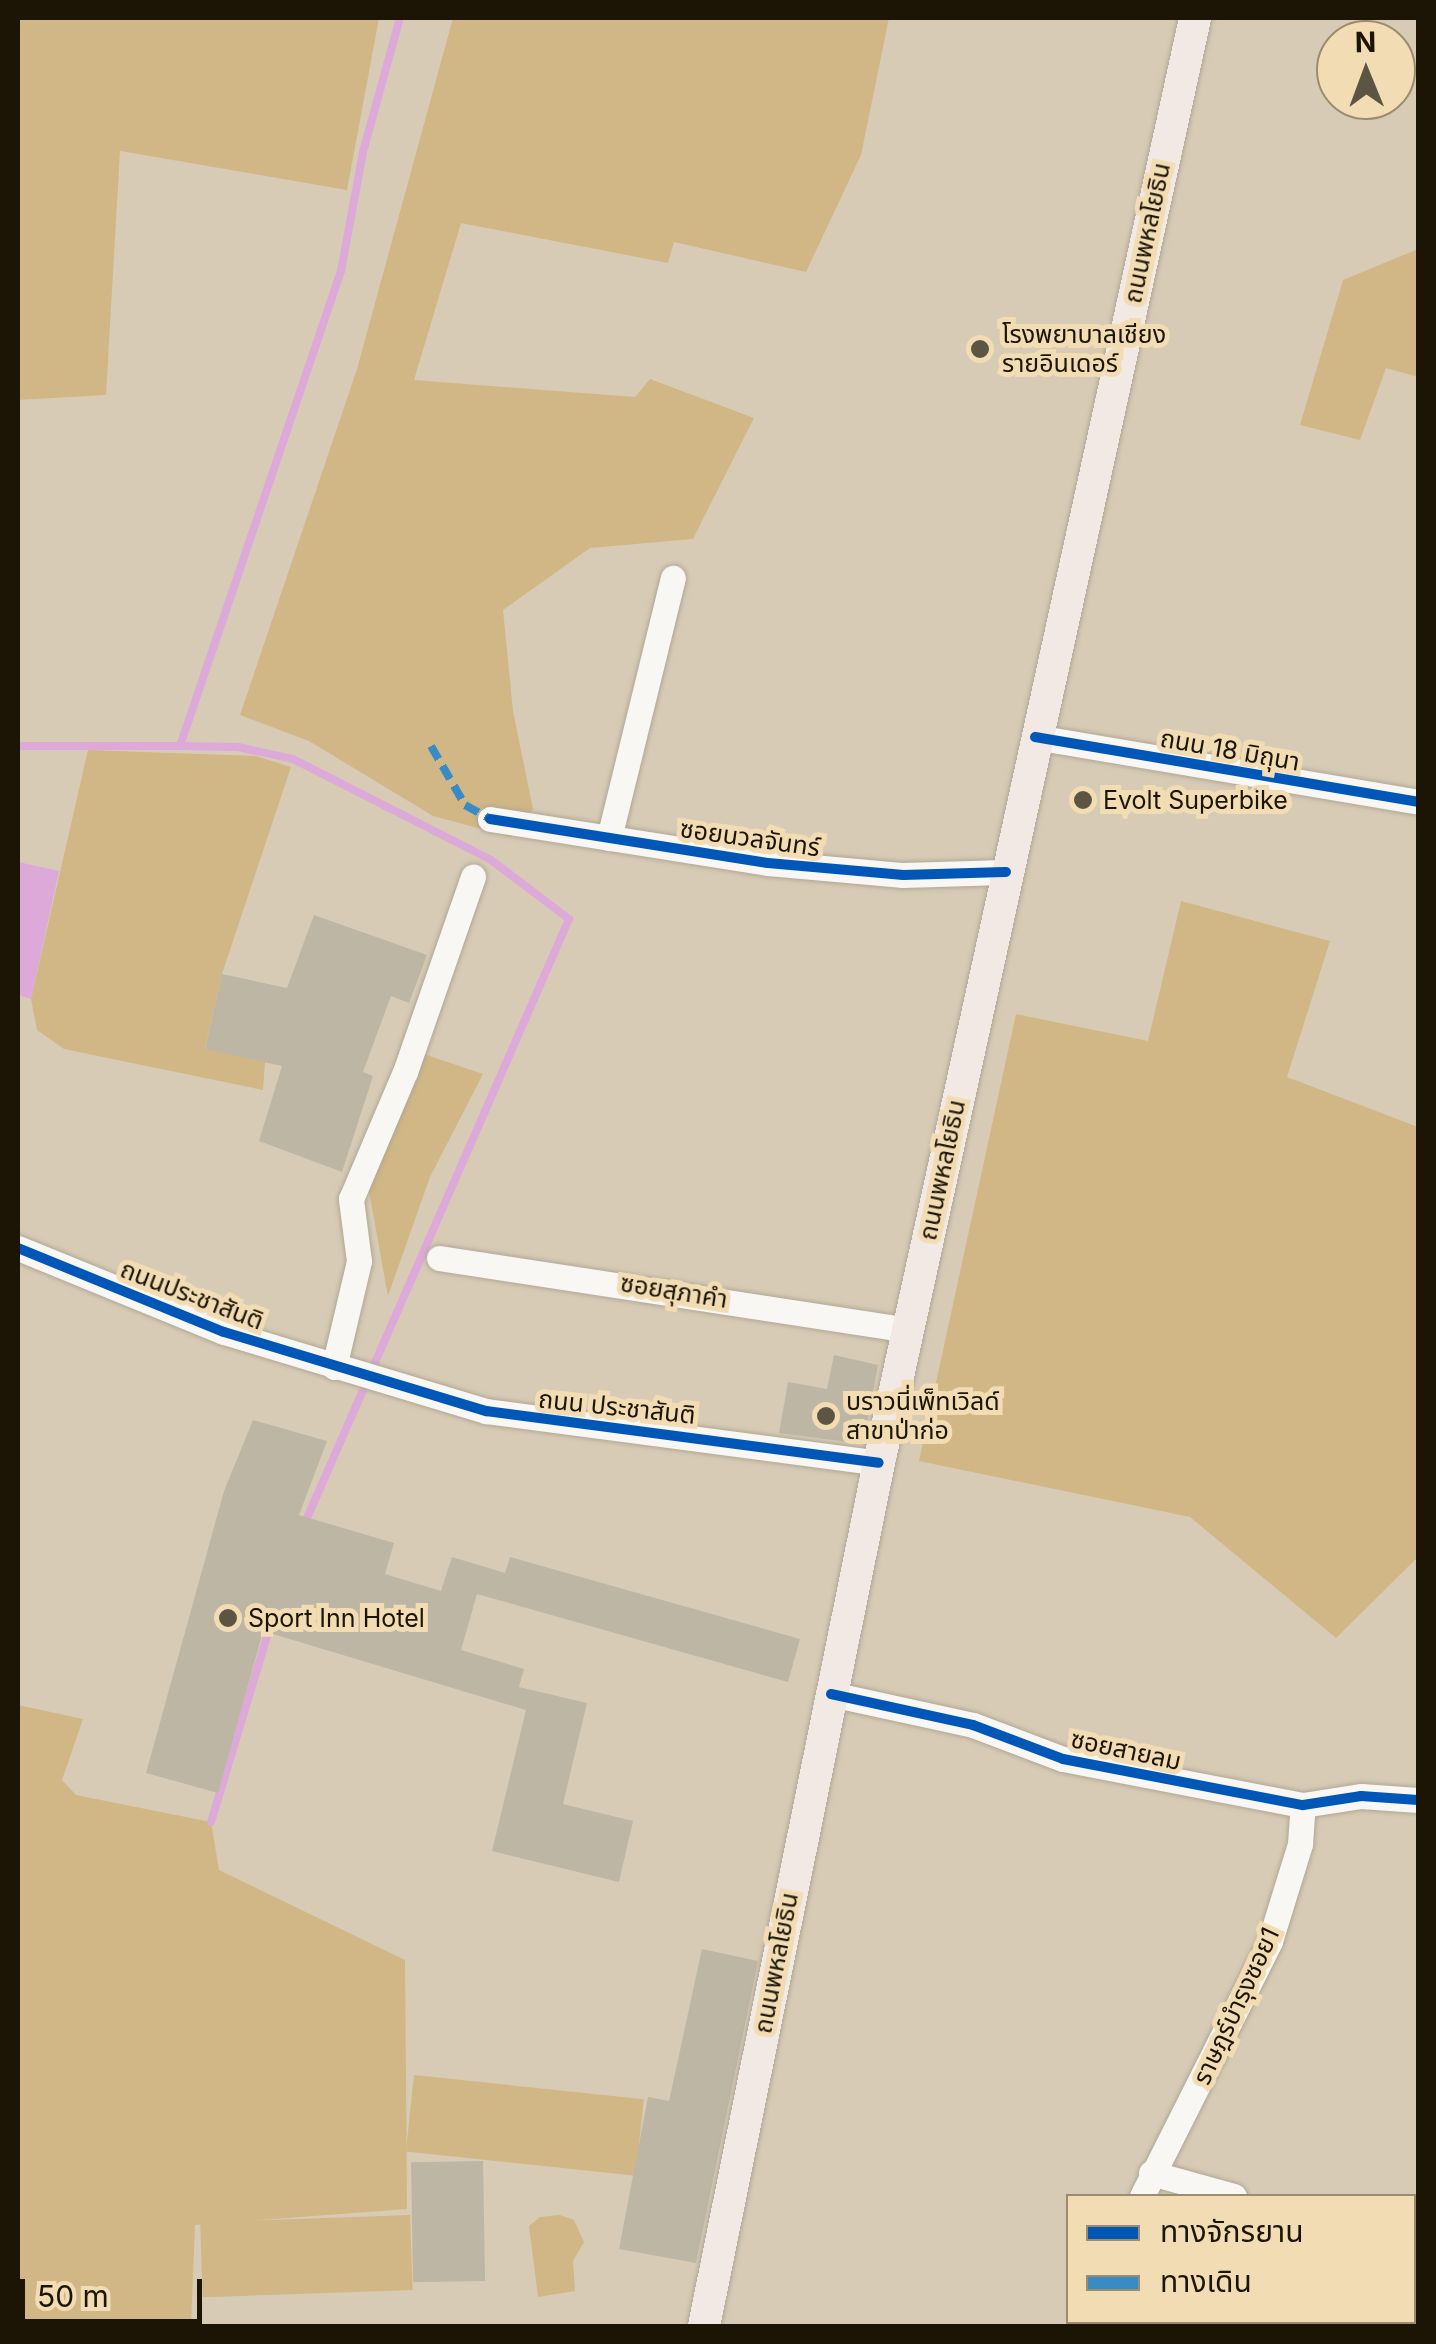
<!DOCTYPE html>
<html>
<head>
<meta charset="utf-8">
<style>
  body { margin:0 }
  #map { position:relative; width:1436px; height:2344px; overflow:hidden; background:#d7cbb5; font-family:Inter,"Noto Sans Thai",sans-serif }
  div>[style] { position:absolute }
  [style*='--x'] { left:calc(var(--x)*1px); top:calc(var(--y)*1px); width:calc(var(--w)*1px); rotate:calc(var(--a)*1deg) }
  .green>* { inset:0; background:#d1b785; transform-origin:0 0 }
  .water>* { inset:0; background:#dda9d9 }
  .stream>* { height:8px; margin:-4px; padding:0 4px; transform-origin:4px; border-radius:4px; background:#dda9d9 }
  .building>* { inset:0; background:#bdb6a4; transform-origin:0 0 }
  .roads { filter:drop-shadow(0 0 2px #b0a796) drop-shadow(0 0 2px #b0a796) }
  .minor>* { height:25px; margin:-12.5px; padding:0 12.5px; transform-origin:12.5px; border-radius:12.5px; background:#f9f7f4 }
  .major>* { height:32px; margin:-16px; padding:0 16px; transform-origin:16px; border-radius:16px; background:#f2e9e5 }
  .quiet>* { height:8px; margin-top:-4px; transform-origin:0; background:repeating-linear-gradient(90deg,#388bc5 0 15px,transparent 0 23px) }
  .cycleway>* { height:10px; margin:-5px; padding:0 5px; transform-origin:5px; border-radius:5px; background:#0057b8 }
  .dots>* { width:28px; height:28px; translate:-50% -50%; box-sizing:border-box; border:5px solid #f2dcb4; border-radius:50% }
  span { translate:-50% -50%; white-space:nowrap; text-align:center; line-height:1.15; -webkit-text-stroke:10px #f2dcb4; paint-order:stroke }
  .street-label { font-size:25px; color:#1c1506 }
  .poi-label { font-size:25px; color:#1c1506 }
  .left { translate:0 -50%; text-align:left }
  .frame { position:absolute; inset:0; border:20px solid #1c1506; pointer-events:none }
  .legend { position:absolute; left:1066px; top:2194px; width:350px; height:130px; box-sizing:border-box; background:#f2dcb4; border:2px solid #9c8c6e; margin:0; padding:12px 18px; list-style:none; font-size:30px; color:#1c1506 }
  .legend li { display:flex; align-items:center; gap:20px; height:50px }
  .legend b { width:50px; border:2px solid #9c8c6e }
  .north { position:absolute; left:1316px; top:20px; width:100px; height:100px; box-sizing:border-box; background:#f2dcb4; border:2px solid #9c8c6e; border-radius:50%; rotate:359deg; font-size:28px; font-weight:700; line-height:40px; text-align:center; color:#1c1506 }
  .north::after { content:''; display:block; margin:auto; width:35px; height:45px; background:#5d5543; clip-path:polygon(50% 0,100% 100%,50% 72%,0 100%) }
  .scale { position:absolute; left:20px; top:2279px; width:182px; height:45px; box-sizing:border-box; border:5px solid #1c1506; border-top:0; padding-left:12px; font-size:30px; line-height:35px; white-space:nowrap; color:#1c1506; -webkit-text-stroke:8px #f2dcb4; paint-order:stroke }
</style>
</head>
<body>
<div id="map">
  <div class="green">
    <div style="clip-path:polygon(18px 18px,379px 18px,347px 190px,120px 151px,106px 395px,18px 400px)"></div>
    <div style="clip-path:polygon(453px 18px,889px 18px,861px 155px,806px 272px,674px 242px,668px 263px,461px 223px,414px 380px,635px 397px,650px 379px,754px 418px,693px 539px,590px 548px,503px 610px,513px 711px,533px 809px,511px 837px,433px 816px,309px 741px,240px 715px,357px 369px)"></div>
    <div style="clip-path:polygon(1418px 249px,1418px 377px,1386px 368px,1360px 440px,1300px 425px,1343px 280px)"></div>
    <div style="clip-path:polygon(88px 750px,256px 756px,291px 767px,222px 974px,205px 1048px,265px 1062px,263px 1090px,64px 1049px,37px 1030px,31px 999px)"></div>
    <div style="clip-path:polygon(1181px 901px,1330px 941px,1287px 1077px,1418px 1127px,1418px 1557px,1336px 1638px,1190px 1517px,919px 1461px,1016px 1014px,1148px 1041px)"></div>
    <div style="clip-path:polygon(424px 1054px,483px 1074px,430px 1177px,388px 1296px,368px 1186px)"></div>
    <div style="clip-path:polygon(18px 1705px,83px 1719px,62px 1780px,76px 1795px,211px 1822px,219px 1870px,405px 1960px,407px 2209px,195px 2225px,191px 2326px,18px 2326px)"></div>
    <div style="left:414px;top:2075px;width:231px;height:77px;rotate:6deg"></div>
    <div style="left:410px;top:2215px;width:75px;height:210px;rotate:88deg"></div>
    <div style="clip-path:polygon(560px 2215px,574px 2220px,584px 2242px,573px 2261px,575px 2291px,538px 2297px,529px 2226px,540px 2217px)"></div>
  </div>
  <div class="water">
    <div style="clip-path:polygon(18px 862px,59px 871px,31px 999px,18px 995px)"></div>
  </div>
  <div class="stream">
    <div style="--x:18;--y:746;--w:162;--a:0"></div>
    <div style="--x:180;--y:746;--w:502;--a:-71.28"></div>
    <div style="--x:341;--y:271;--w:121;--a:-79.5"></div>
    <div style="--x:363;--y:152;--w:139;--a:-74.6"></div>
    <div style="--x:180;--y:746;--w:58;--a:1"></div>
    <div style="--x:238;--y:747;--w:56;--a:12.3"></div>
    <div style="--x:293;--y:759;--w:222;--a:27"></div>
    <div style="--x:491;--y:860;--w:98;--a:37.1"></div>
    <div style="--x:569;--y:919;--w:661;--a:113.62"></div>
    <div style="--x:211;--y:1822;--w:208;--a:-73.2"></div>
  </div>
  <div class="building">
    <div style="clip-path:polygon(314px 915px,427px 955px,409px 1003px,391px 996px,363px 1072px,373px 1076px,342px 1172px,259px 1141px,282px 1066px,205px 1049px,222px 974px,287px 988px)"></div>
    <div style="clip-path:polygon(834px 1355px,878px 1365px,863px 1444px,779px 1433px,788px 1382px,827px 1389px)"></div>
    <div style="clip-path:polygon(253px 1420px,327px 1441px,299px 1515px,394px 1543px,385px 1574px,441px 1591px,452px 1557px,505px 1573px,510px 1557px,800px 1639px,788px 1682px,477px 1594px,461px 1650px,524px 1669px,519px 1687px,587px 1703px,563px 1804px,633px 1821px,619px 1882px,492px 1851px,526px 1710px,263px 1631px,218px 1793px,146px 1773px,224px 1491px)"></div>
    <div style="clip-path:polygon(702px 1949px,758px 1961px,696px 2263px,619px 2249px,648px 2097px,669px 2101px)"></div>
    <div style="left:483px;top:2161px;width:120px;height:72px;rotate:89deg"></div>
  </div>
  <div class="roads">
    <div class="minor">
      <div style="--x:1035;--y:737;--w:388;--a:9.6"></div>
      <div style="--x:490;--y:819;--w:281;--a:9"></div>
      <div style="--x:768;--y:863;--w:136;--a:5.1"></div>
      <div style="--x:903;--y:875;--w:103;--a:-1.7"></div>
      <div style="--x:609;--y:838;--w:268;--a:-76.2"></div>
      <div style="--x:18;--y:1248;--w:222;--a:22.2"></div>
      <div style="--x:224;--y:1332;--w:274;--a:16.8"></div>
      <div style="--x:486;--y:1411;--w:396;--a:7.5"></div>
      <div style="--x:439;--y:1258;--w:474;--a:8.7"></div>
      <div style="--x:334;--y:1367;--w:109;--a:-76.7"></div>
      <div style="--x:359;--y:1261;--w:63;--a:-97.4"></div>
      <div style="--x:351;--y:1199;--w:138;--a:-67"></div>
      <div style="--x:405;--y:1072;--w:207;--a:-70.8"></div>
      <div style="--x:831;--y:1694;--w:145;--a:12.3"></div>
      <div style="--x:973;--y:1725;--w:96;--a:20.7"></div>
      <div style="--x:1063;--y:1759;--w:244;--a:10.9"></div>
      <div style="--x:1303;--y:1805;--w:59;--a:-8.8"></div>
      <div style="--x:1361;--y:1796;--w:57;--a:4"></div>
      <div style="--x:1151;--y:2173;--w:86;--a:15.5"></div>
      <div style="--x:1142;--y:2196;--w:285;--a:-63.3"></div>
      <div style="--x:1270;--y:1941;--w:102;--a:-72.8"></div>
      <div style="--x:1300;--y:1844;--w:39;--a:-86"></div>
      <div style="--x:1414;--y:2278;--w:4;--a:27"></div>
      <div style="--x:1264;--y:2322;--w:11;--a:22"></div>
      <div style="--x:1111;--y:2326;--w:4;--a:-76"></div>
    </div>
    <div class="major">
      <div style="--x:704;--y:2326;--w:881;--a:-78.54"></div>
      <div style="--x:879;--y:1463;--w:1479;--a:-77.66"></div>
    </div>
  </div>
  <div class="quiet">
    <div style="--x:431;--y:746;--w:68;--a:60"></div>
    <div style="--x:465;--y:805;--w:29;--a:29"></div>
  </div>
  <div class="cycleway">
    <div style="--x:1035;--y:737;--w:388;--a:9.6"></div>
    <div style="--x:490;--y:819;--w:281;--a:9"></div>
    <div style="--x:768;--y:863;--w:136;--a:5.1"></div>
    <div style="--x:903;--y:875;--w:103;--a:-1.7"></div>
    <div style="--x:18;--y:1248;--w:222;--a:22.2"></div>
    <div style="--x:224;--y:1332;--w:274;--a:16.8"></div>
    <div style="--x:486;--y:1411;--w:396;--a:7.5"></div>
    <div style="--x:831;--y:1694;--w:145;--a:12.3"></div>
    <div style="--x:973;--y:1725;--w:96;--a:20.7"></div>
    <div style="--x:1063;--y:1759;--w:244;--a:10.9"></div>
    <div style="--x:1303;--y:1805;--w:59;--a:-8.8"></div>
    <div style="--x:1361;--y:1796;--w:57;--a:4"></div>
  </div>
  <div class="dots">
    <div style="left:980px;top:349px;background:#5d5543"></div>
    <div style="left:1083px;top:800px;background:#5d5543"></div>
    <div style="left:826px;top:1416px;background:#5d5543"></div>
    <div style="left:228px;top:1618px;background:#5d5543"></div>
  </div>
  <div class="street-label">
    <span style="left:1147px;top:233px;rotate:-78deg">ถนนพหลโยธิน</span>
    <span style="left:1230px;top:750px;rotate:10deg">ถนน 18 มิถุนา</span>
    <span style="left:750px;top:838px;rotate:8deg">ซอยนวลจันทร์</span>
    <span style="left:942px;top:1170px;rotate:-78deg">ถนนพหลโยธิน</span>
    <span style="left:674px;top:1291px;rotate:9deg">ซอยสุภาคำ</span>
    <span style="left:192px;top:1295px;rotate:21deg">ถนนประชาสันติ</span>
    <span style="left:617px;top:1407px;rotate:6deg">ถนน ประชาสันติ</span>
    <span style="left:1126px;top:1750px;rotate:12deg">ซอยสายลม</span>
    <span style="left:776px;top:1963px;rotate:-79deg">ถนนพหลโยธิน</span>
    <span style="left:1236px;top:2006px;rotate:-65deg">ราษฎร์บำรุงซอย1</span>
  </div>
  <div class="poi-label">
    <span class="left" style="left:1002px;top:349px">โรงพยาบาลเชียง<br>รายอินเดอร์</span>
    <span class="left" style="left:1103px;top:800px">Evolt Superbike</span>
    <span class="left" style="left:846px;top:1416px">บราวนี่เพ็ทเวิลด์<br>สาขาป่าก่อ</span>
    <span class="left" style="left:248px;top:1618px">Sport Inn Hotel</span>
  </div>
  <div class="frame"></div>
  <ul class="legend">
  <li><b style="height:12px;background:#0057b8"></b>ทางจักรยาน</li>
  <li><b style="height:12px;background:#388bc5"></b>ทางเดิน</li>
  </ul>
  <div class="north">N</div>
  <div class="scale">50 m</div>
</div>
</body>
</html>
